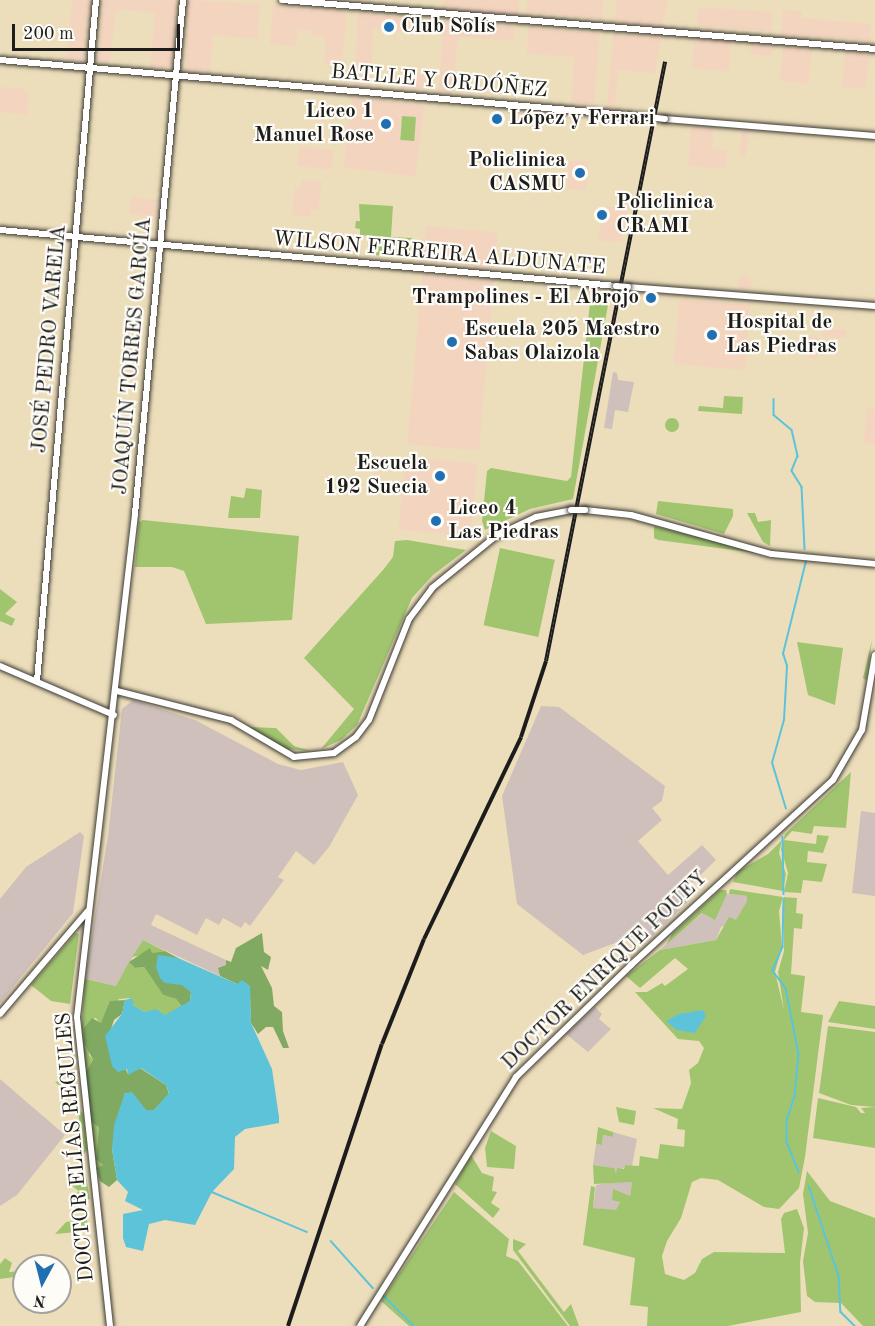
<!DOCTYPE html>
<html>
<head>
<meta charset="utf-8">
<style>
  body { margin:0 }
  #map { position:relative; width:875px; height:1326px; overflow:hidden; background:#eddebb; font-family:"Old Standard TT",serif }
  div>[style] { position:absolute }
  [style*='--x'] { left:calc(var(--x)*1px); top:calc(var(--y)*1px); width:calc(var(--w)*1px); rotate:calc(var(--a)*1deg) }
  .built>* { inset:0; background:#f3d4bf; transform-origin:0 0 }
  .round { border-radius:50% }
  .industrial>* { inset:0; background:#cfc0bb }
  .green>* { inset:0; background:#a1c56f; transform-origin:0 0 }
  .forest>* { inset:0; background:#80aa62 }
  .water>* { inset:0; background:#5cc3d9 }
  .stream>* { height:1.5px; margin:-0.75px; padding:0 0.75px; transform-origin:0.75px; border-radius:0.75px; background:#5cc3d9 }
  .roads { filter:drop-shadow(0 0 2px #3b3934) drop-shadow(0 0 2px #3b3934) }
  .tertiary>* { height:6px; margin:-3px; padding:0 3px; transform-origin:3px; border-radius:3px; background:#fff }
  .rail>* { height:4px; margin-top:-2px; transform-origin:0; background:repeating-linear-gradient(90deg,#fdfcf7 0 4.5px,#1c1c1c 0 9px); box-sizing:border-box; border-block:2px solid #1c1c1c }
  .bridges { filter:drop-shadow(0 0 2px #3b3934) drop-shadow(0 0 2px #3b3934) }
  .tertiary-bridge>* { height:6px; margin:-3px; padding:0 3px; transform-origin:3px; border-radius:3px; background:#fff }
  .dots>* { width:16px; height:16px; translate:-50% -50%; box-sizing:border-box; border:3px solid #fdfcf7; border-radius:50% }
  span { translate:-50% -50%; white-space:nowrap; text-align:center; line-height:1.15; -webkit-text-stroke:4.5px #fdfcf7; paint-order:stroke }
  .poi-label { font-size:21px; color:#1c1c1c; font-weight:700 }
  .left { translate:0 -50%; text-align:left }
  .right { translate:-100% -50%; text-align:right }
  .street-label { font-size:21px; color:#1c1c1c }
  .north { position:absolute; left:12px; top:1254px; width:60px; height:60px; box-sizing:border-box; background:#fdfcf7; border:2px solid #a3a29f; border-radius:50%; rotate:187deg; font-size:16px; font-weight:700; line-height:24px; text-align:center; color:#1c1c1c }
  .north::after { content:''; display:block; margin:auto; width:21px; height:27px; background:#1f6fb2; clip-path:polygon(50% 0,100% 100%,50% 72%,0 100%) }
  .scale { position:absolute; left:12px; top:24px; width:168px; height:27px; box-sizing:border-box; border:3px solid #1c1c1c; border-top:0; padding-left:8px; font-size:18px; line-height:21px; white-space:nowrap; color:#1c1c1c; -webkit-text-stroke:4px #fdfcf7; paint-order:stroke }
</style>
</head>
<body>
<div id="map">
  <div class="built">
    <div style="clip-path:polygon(0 0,90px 0,84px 61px,66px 60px,72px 0)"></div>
    <div style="clip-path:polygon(104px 0,177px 0,171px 67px,150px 67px,155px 13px,116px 9px,110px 63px,98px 62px)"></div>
    <div style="clip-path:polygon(188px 0,260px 4px,258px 39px,213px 35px,210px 72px,185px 70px)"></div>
    <div style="clip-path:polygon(444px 0,519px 0,518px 16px,443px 9px)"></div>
    <div style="clip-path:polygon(528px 0,603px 0,602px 19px,526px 12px)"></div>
    <div style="clip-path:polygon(616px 0,668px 0,662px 26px,615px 22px)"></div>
    <div style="clip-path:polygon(273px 5px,347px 11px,342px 66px,324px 64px,326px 37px,311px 35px,311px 30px,298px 29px,296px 46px,270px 44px)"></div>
    <div style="left:698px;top:7px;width:75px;height:19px;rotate:4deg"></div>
    <div style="clip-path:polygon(783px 10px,802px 11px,802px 18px,871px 24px,870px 41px,781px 34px)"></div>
    <div style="clip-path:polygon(358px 13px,431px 20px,430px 34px,373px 29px,371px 86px,354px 85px)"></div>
    <div style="clip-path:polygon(444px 21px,515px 27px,514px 41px,458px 37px,452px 94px,438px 92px)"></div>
    <div style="clip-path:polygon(528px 27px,600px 34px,594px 105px,571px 102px,574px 57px,527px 54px)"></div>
    <div style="clip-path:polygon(613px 34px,661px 38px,655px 74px,618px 69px,615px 107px,607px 107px)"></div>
    <div style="left:695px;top:35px;width:37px;height:33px;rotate:6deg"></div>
    <div style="left:752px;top:41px;width:21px;height:13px;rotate:5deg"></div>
    <div style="left:783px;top:47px;width:29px;height:34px;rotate:6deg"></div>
    <div style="left:845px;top:53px;width:24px;height:34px;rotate:5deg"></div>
    <div style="clip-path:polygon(401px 71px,426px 74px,425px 89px,400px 89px)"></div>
    <div style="clip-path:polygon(0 87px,21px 88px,29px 95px,27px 115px,0 112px)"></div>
    <div style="left:352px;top:97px;width:73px;height:71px;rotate:7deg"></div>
    <div style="clip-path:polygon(694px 126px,714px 127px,712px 148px,727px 150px,725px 169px,688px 166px,691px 128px)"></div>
    <div style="left:742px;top:131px;width:7px;height:24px;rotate:8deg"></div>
    <div style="left:299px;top:146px;width:35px;height:20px;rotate:7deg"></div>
    <div style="left:569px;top:161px;width:19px;height:28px;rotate:3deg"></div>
    <div style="clip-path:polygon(302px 180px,322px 181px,318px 210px,311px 210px,310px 217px,292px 215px,295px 187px,301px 187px)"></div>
    <div style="left:131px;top:197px;width:27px;height:17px;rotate:6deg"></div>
    <div style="clip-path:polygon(602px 206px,628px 208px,621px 242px,598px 241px)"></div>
    <div style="left:426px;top:226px;width:72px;height:36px;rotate:5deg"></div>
    <div style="left:422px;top:275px;width:72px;height:170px;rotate:5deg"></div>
    <div class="round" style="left:738px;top:276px;width:14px;height:14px"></div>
    <div style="left:679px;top:299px;width:72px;height:65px;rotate:5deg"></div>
    <div style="left:822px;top:329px;width:24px;height:8px;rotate:2deg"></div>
    <div style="left:809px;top:336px;width:10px;height:22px;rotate:6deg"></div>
    <div style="clip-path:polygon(867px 408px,875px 410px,875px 445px,864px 443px)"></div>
    <div style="left:406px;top:456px;width:72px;height:74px;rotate:6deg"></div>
  </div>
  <div class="industrial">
    <div style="clip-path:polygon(613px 372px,617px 373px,618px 380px,634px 382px,628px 412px,615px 410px,612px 429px,604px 428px)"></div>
    <div style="clip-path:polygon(133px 700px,195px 720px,278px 764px,301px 770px,343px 762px,358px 795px,329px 847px,314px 865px,296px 851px,278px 877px,284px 880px,250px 926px,245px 922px,241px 928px,223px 918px,219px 925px,206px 918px,197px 935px,156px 914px,151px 925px,226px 960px,226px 965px,218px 968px,220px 976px,143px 940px,116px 986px,85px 979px,108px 836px,122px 709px)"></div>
    <div style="clip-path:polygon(541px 706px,559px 707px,665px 786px,662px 801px,652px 808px,662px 820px,638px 841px,668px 875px,702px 845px,716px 860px,684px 891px,691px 899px,642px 946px,634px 936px,583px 955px,517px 904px,502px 796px)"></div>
    <div style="clip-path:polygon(861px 811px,875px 813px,875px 896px,852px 893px)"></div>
    <div style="clip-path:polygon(80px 832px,84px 836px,73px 913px,0 1003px,0 899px,26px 867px)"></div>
    <div style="clip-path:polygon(727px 894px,747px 896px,747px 901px,736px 921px,721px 927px,716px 940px,660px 950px,703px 913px,714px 919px)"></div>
    <div style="clip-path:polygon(595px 1007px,602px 1014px,599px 1019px,611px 1029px,588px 1052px,566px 1034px)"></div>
    <div style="clip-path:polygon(0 1079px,65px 1135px,17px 1195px,0 1206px)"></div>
    <div style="clip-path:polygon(613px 1132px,637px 1139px,632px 1166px,626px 1165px,617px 1174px,613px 1173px,613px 1168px,593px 1165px,596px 1144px,602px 1145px,603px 1135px,613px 1137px)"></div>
    <div style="clip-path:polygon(616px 1181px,632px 1182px,630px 1196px,613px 1190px,620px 1202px,616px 1211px,593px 1208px,596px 1185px)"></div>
  </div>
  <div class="green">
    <div style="left:402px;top:116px;width:14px;height:24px;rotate:4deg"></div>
    <div style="clip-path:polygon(359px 204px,393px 206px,391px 237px,412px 238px,409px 257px,370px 255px,371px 236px,360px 235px,360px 229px,355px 228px,356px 221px,360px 221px)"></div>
    <div style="clip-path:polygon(590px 303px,608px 305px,573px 499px,530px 509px,485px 530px,482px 521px,487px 471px,491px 468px,567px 481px,571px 477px)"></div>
    <div style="clip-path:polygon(724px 396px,743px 397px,742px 414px,698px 411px,699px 406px,723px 408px)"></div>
    <div class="round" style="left:665px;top:418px;width:14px;height:14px"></div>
    <div style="clip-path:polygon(246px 488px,262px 490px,260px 518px,228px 518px,231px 496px,244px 498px)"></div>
    <div style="clip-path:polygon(658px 501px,733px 509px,733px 516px,724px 534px,656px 514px)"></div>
    <div style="clip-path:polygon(747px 513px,755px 513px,758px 522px,771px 520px,770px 546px,763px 542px)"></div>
    <div style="clip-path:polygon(143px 520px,299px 536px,292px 620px,206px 624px,184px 571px,172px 567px,135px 567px,139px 522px)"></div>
    <div style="clip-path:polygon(654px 526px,753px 551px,756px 553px,658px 540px,654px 538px)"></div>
    <div style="clip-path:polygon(407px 540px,466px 550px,433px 575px,412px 598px,357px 725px,341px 740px,321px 749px,354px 709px,304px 658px,383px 570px,393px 557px,395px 541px)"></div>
    <div style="left:500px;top:548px;width:56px;height:79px;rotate:12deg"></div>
    <div style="clip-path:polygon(0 589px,17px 602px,5px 614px,15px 619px,12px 626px,0 621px)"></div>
    <div style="clip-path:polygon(872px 640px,869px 663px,866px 680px,863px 678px)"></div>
    <div style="clip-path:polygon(797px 642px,843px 648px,835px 705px,808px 695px)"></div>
    <div style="clip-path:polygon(249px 727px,276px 728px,294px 746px,311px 751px,285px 749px)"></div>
    <div style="clip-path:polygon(851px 772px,846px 828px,814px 826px,812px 834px,792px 831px,784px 840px,816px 844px,817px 835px,829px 836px,823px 853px,808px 851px,807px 862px,827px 864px,822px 882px,803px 880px,801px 893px,784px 892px,788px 873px,781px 849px,785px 834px)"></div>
    <div style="clip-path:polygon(782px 840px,779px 853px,786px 874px,783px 891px,733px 882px,737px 872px,768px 854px)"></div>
    <div style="clip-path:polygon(730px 889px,783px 897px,779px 911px,782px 947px,775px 972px,784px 1010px,778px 972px,784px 951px,784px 897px,797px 898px,796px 913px,803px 914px,802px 929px,794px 928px,791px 974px,805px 976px,801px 1012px,823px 1015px,805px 1157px,799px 1188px,779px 1209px,764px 1207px,718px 1180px,701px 1178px,692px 1182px,681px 1218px,667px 1241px,662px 1256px,665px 1274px,684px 1280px,695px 1273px,702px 1259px,714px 1252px,785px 1253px,781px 1219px,784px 1213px,797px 1209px,804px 1228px,800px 1263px,801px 1312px,728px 1326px,647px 1326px,648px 1307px,630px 1305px,635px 1258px,583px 1245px,591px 1186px,595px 1187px,593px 1208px,616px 1210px,620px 1202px,612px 1200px,613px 1189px,630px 1196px,632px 1182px,594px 1184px,593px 1165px,614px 1168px,616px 1174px,617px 1168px,624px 1169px,625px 1165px,639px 1166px,640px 1156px,658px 1159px,660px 1144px,684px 1147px,685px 1130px,677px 1129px,678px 1119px,653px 1108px,682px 1109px,691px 1083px,689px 1070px,698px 1063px,704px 1048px,699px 1041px,678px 1039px,635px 992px,647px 992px,662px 983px,665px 986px,688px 969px,675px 958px,640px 988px,626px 976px,660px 950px,716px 940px,729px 917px,736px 920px,747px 901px,747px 896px,729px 894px)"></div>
    <div style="clip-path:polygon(720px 890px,726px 890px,727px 894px,715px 920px,702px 913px,666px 945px,672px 934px)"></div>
    <div style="clip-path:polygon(76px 933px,79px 934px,70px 1004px,51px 1001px,31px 985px)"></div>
    <div style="clip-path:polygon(143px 940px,165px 951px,132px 957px)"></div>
    <div style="clip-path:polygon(129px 962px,135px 968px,144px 967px,163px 995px,176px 999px,183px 1008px,166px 1015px,145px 1012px,134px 1006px,131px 998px,119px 999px,100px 1024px,96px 1018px,92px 1019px,89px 1055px,93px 1060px,85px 1073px,81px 1039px,85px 979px,116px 986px)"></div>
    <div style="clip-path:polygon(839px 1001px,875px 1006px,875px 1029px,828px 1022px)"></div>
    <div style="clip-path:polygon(828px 1026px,875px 1032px,875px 1148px,813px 1138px,818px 1098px,856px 1107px,861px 1113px,865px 1113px,861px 1108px,875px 1107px,851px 1105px,819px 1093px)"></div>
    <div style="clip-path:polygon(73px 1078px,74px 1098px,73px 1098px,55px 1082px)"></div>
    <div style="clip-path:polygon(616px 1107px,636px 1111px,634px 1125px,619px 1122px)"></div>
    <div style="clip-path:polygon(78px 1109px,83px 1114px,87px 1150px,83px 1155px)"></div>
    <div style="clip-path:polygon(90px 1122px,99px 1127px,96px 1159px,103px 1165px,97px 1168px)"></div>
    <div style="clip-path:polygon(598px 1127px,613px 1132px,613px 1137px,603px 1135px,602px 1145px,596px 1144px)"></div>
    <div style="clip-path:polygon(491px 1131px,516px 1146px,514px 1169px,487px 1167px,485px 1148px)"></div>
    <div style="clip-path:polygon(471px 1155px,482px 1173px,494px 1177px,492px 1191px,497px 1192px,491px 1203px,500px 1209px,493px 1218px,455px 1184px)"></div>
    <div style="clip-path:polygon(84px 1166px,90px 1199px,68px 1203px,79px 1191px,68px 1183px)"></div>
    <div style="clip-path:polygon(807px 1171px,830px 1201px,875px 1218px,875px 1326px,863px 1326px,841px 1303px,815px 1302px,807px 1296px,803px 1261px,808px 1233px,803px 1194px)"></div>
    <div style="clip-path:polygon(454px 1192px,509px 1239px,506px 1256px,518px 1261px,568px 1326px,409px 1326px,381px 1301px)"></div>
    <div style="clip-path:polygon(87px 1219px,88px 1231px,55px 1234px,66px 1222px)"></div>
    <div style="clip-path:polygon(513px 1239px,526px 1244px,518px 1251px,564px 1312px,571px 1304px,579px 1326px,570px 1326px,513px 1250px)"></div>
    <div style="clip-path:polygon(5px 1258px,12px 1263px,9px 1272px,21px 1271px,22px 1276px,0 1279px,0 1264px)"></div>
  </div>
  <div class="forest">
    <div style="clip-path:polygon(262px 933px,264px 952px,271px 957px,268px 970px,261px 966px,272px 988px,274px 1006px,282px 1012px,283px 1031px,289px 1048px,283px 1048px,273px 1027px,266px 1027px,258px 1034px,251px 1023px,250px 996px,237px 984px,220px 976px,218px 968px,226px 965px,226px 960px,231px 962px,236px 948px)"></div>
    <div style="clip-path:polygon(150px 948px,152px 953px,165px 951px,178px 958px,182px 984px,191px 992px,190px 1001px,183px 1008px,176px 999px,163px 995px,144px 967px,135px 968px,129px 962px)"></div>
    <div style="clip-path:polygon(125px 1000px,122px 1014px,114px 1020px,109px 1035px,128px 1074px,140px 1068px,166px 1085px,169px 1094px,154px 1110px,146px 1110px,125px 1093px,112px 1149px,117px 1180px,109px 1187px,100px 1181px,96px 1168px,103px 1165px,96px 1159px,99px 1127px,90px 1122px,85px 1073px,93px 1060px,84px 1042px,84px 1028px,92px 1018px,101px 1023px,110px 1001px)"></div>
  </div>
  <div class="water">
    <div style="clip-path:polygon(158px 955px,178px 958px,237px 984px,242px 980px,250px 986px,251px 1023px,272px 1069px,279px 1117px,279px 1123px,245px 1129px,235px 1137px,234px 1169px,212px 1192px,195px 1225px,165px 1220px,149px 1224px,143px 1251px,126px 1247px,123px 1238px,123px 1214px,143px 1210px,125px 1201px,128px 1192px,117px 1180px,112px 1149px,114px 1125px,125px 1093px,132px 1092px,146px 1110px,154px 1110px,169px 1093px,166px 1085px,141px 1068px,128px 1075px,127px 1069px,118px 1072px,112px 1066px,105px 1036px,122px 1014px,125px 1000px,132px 998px,134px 1006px,145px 1012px,156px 1009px,165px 1015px,190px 1001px,191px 992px,182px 985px,165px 983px,160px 978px,156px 967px)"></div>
    <div style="clip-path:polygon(703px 1010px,706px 1016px,695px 1033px,677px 1030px,666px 1021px,679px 1014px)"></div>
  </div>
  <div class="stream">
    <div style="--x:774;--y:399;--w:16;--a:90"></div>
    <div style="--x:774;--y:415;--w:23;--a:40"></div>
    <div style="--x:792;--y:430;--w:27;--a:77"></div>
    <div style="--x:798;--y:456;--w:16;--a:112"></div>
    <div style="--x:792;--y:471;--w:19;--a:58"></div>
    <div style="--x:802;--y:487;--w:62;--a:87.2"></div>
    <div style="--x:786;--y:809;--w:48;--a:-106.9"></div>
    <div style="--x:772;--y:763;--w:45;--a:-74.4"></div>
    <div style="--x:784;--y:720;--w:54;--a:-86.8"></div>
    <div style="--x:787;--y:666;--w:13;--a:-108"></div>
    <div style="--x:783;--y:654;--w:96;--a:-76.1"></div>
    <div style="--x:783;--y:837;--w:57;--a:89"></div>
    <div style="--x:784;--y:899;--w:48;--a:91.2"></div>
    <div style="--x:783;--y:947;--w:26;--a:113"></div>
    <div style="--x:773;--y:971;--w:21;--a:53"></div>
    <div style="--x:786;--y:988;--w:67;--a:78.9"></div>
    <div style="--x:799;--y:1054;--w:43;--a:95.3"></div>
    <div style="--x:795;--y:1097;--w:24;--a:109"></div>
    <div style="--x:787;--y:1120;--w:22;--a:90"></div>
    <div style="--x:787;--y:1142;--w:32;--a:68"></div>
    <div style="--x:809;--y:1186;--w:95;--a:71.6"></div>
    <div style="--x:839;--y:1276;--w:36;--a:87"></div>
    <div style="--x:841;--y:1312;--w:20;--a:45"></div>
    <div style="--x:212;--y:1192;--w:103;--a:22.8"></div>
    <div style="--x:331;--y:1241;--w:63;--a:48.2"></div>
    <div style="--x:383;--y:1295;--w:44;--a:45"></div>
  </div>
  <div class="roads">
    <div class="tertiary">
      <div style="--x:282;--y:0;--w:595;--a:4.72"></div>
      <div style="--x:0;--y:60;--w:651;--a:5.02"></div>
      <div style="--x:665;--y:119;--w:211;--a:4.6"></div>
      <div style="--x:0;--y:230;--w:619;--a:5.19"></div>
      <div style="--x:628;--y:287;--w:248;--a:4.4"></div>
      <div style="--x:585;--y:510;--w:46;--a:6.2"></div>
      <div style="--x:631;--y:515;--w:146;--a:15.5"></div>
      <div style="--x:772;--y:554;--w:103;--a:5.5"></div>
      <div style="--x:0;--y:666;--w:124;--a:23.3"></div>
      <div style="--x:37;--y:681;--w:684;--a:-85.05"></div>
      <div style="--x:117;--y:691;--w:118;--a:14.3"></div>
      <div style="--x:231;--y:720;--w:73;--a:30.4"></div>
      <div style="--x:294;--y:757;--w:40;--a:-5.7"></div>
      <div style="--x:334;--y:753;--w:27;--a:-36"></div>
      <div style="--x:356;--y:737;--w:21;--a:-53"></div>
      <div style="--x:369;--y:720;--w:109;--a:-68.4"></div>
      <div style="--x:409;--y:619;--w:39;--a:-53"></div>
      <div style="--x:432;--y:588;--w:82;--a:-39.1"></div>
      <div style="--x:496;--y:536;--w:44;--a:-25.4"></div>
      <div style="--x:536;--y:517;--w:36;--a:-11"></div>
      <div style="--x:0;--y:1014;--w:135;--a:-49.5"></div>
      <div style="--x:110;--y:1326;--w:311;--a:-96.1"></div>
      <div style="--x:77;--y:1017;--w:506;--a:-83.42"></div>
      <div style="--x:135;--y:514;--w:516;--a:-84.66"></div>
      <div style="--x:360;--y:1326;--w:294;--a:-57.9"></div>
      <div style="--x:516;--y:1077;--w:161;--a:-44.2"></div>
      <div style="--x:631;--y:965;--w:274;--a:-42.5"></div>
      <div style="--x:833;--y:780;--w:58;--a:-59.9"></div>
      <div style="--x:862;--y:730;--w:76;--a:-80.2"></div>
    </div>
  </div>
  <div class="rail">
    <div style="--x:288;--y:1326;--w:297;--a:-71.6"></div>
    <div style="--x:382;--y:1044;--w:113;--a:-68.2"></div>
    <div style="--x:424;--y:939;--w:224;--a:-64.3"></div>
    <div style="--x:521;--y:737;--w:80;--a:-71.8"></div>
    <div style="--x:546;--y:661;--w:611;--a:-78.76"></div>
  </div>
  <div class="bridges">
    <div class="tertiary-bridge">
      <div style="--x:649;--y:117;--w:16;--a:7"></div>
      <div style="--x:616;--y:286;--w:12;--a:5"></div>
      <div style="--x:571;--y:510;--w:14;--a:0"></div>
    </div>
  </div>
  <div class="dots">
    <div style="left:389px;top:27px;background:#1f6fb2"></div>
    <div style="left:497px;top:119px;background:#1f6fb2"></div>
    <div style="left:386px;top:124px;background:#1f6fb2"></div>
    <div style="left:580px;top:173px;background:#1f6fb2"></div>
    <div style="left:602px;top:215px;background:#1f6fb2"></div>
    <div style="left:651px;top:298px;background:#1f6fb2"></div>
    <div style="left:712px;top:335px;background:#1f6fb2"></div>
    <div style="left:452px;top:342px;background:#1f6fb2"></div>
    <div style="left:440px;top:476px;background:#1f6fb2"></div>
    <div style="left:436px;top:521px;background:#1f6fb2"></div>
  </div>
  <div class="poi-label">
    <span class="left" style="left:401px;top:27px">Club Solís</span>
    <span class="right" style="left:374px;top:124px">Liceo 1<br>Manuel Rose</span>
    <span class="left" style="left:509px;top:119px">López y Ferrari</span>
    <span class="right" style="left:566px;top:173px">Policlinica<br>CASMU</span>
    <span class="left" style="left:616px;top:215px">Policlinica<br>CRAMI</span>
    <span class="right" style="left:639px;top:298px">Trampolines - El Abrojo</span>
    <span class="left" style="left:726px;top:335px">Hospital de<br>Las Piedras</span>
    <span class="left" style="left:464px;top:342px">Escuela 205 Maestro<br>Sabas Olaizola</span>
    <span class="right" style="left:428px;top:476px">Escuela<br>192 Suecia</span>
    <span class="left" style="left:448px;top:521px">Liceo 4<br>Las Piedras</span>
  </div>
  <div class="street-label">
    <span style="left:439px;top:82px;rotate:5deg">BATLLE Y ORDÓÑEZ</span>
    <span style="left:439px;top:254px;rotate:5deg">WILSON FERREIRA ALDUNATE</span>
    <span style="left:50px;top:339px;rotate:-85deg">JOSÉ PEDRO VARELA</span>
    <span style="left:133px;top:356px;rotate:-85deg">JOAQUÍN TORRES GARCÍA</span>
    <span style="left:605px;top:971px;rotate:-44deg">DOCTOR ENRIQUE POUEY</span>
    <span style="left:76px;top:1147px;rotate:-95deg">DOCTOR ELÍAS REGULES</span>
  </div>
  <div class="north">N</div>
  <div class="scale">200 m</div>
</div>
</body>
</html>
